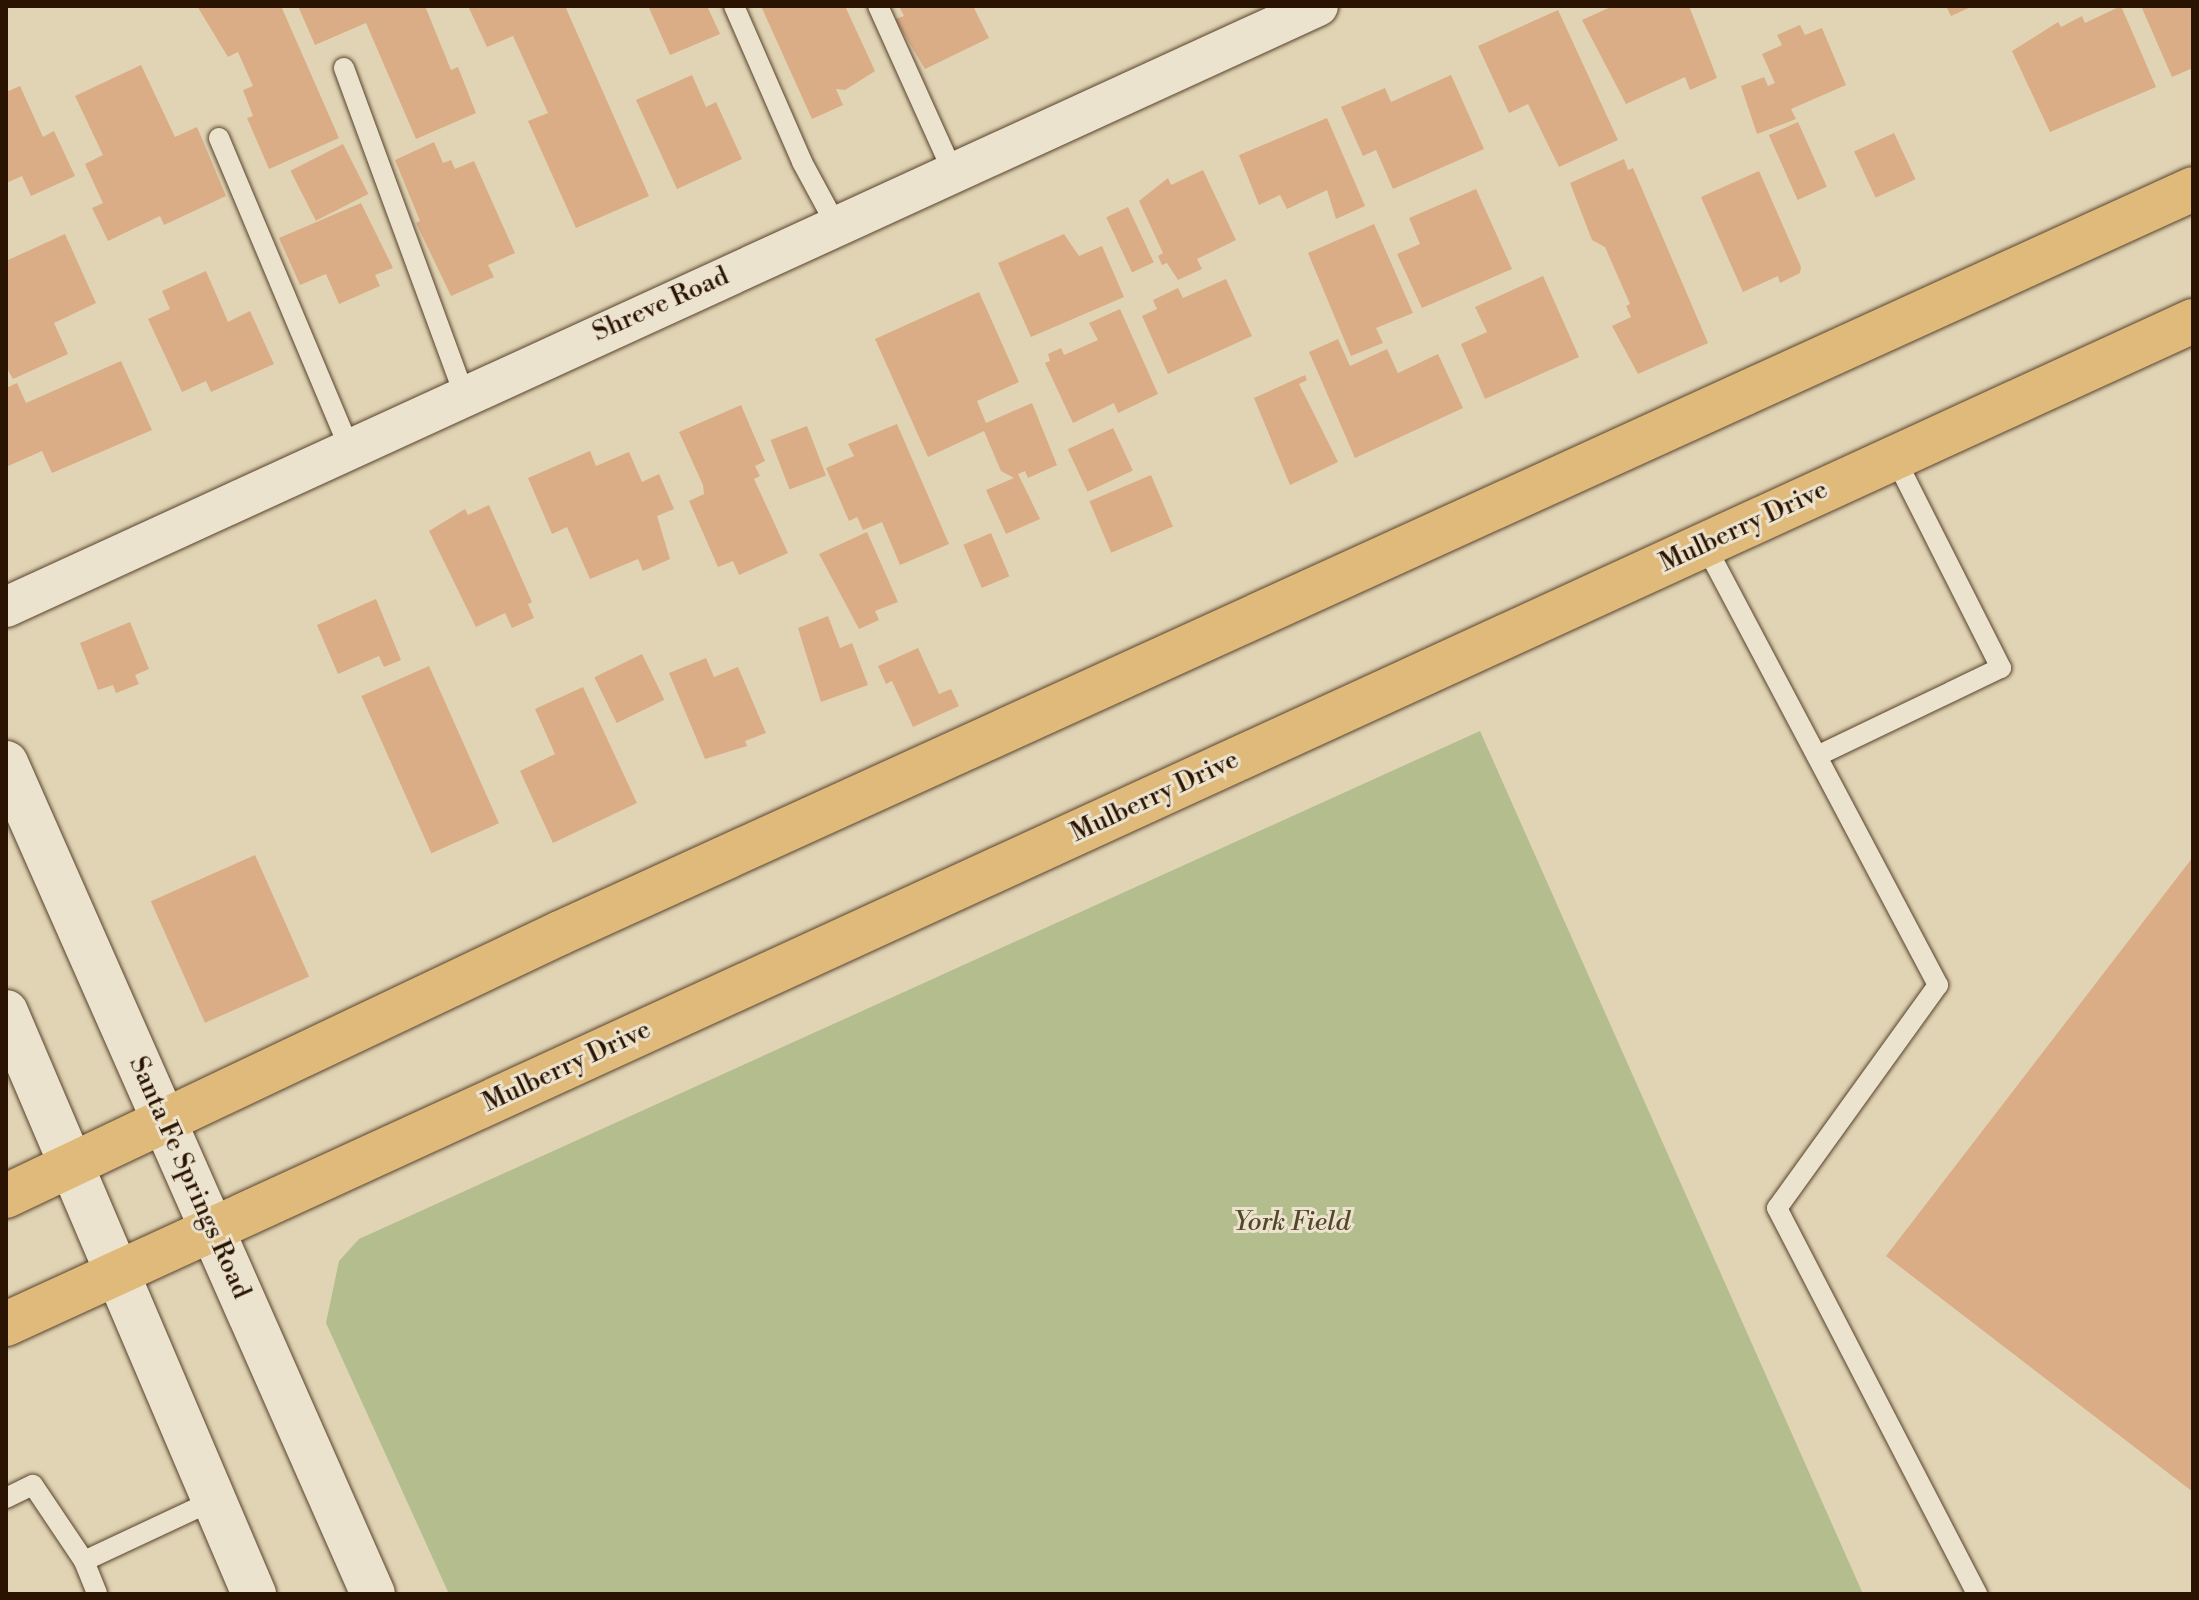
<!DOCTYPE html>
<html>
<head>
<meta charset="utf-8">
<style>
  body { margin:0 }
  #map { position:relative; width:2199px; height:1600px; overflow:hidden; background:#e1d4b4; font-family:"Libre Bodoni",serif }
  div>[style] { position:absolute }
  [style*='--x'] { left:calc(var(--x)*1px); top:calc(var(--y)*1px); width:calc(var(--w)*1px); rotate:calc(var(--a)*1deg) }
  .green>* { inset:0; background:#b3bd8d }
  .building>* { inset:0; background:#daad86; transform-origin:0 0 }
  .roads { filter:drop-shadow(0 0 2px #58432d) drop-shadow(0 0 2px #58432d) }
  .lane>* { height:20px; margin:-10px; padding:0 10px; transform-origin:10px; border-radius:10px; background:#ece3ce }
  .street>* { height:40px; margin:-20px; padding:0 20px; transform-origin:20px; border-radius:20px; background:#ece3ce }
  .secondary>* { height:44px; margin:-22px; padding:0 22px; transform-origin:22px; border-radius:22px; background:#ece3ce }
  .primary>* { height:44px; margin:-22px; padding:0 22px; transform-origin:22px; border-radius:22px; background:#e0ba7a }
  span { translate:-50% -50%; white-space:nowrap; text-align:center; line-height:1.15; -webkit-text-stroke:6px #ece3ce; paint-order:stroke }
  .street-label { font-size:26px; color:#2a1300 }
  .park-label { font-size:26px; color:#53462a; font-style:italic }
  .frame { position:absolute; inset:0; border:8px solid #2a1300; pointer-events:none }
</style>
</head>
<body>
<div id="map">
  <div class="green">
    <div style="clip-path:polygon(1480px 731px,1863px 1594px,449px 1594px,326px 1323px,339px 1261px,359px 1239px)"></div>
  </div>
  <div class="building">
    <div style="clip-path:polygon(197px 6px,281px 6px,339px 138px,269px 169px,247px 118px,253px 116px,243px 90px,253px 86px,238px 52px,228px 57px)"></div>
    <div style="clip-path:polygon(298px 6px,425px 6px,451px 70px,458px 67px,476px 113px,416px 139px,366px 23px,315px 45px)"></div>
    <div style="clip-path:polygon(468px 6px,565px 6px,649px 196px,576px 228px,528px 121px,548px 113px,513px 36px,487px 47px)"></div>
    <div style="clip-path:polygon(707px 6px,720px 34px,670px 55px,649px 8px)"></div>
    <div style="clip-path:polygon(761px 6px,845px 6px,875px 71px,845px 90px,836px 89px,843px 105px,812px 119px)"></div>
    <div style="clip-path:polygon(899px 6px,973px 6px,989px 38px,925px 69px,895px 19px,904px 16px)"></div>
    <div style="clip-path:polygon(1613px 6px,1689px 6px,1717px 78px,1690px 90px,1685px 77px,1626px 104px,1582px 20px)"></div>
    <div style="clip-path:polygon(1946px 6px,1973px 6px,1951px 16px)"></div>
    <div style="clip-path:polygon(2121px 6px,2156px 87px,2050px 132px,2012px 51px,2058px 22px,2061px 27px,2082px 16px,2085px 23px)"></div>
    <div style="clip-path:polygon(2141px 6px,2193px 6px,2193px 68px,2172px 77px)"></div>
    <div style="clip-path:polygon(1558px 10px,1618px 140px,1559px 167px,1528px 104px,1509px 113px,1478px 46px)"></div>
    <div style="clip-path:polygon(1800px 25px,1805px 35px,1822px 28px,1846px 85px,1791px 109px,1796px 119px,1757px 134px,1741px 86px,1764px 77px,1768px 86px,1775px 83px,1762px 54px,1782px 45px,1777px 35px)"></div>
    <div style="clip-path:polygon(141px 65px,175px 137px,197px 127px,226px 196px,164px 225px,160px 216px,108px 241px,92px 208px,103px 203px,85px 164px,103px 155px,75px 96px)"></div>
    <div style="clip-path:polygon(692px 75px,706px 107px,716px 102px,742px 159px,677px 189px,636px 100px)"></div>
    <div style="clip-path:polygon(1451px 75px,1484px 149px,1393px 189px,1376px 150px,1363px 156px,1341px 107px,1385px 88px,1391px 102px)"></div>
    <div style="clip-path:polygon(20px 86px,43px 137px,54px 131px,75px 176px,31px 196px,22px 176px,6px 183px,6px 92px)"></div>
    <div style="clip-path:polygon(1327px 118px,1365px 206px,1336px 219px,1327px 190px,1287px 209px,1280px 195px,1259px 205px,1239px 155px)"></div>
    <div style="left:1798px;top:122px;width:71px;height:32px;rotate:66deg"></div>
    <div style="left:1894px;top:133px;width:51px;height:44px;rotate:65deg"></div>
    <div style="clip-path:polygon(434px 142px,443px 163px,451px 160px,455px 169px,474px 161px,515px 253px,488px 265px,494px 277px,451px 296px,416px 223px,420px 221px,395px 160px)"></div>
    <div style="left:343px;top:144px;width:56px;height:59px;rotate:63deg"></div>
    <div style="clip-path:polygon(1624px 159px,1628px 170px,1633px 168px,1708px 343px,1638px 374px,1612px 326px,1631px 317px,1626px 306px,1630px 304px,1605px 247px,1592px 240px,1570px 183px)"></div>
    <div style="clip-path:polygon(1203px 170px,1236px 240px,1197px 259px,1202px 269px,1178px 280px,1167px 263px,1162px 265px,1158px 256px,1163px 253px,1139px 201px,1168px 178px,1171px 185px)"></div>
    <div style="clip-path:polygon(1759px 171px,1801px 267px,1800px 273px,1780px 283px,1778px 276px,1743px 292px,1701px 197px)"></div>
    <div style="clip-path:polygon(1476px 189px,1512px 269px,1422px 308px,1397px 254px,1420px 244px,1409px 218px)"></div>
    <div style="clip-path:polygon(361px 203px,393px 268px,375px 275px,380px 286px,339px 304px,326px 274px,300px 285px,279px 238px)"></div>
    <div style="left:1128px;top:207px;width:61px;height:24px;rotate:65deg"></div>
    <div style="clip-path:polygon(1374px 224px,1413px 313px,1376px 328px,1383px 343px,1351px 356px,1308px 253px)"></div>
    <div style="clip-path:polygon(65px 234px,96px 303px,54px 323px,68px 354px,13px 379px,6px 367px,6px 261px)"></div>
    <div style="clip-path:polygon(1064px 234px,1079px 256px,1102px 246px,1124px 297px,1031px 337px,998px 263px)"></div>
    <div style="clip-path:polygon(206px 271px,228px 322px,250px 311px,274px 364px,211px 392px,206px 381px,182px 392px,148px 319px,170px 309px,162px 291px)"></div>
    <div style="clip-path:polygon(1543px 276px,1579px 357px,1485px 399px,1461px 344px,1487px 332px,1475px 307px)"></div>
    <div style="clip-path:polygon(1226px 279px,1252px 336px,1168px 374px,1142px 316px,1157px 309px,1153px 300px,1178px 288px,1183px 298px)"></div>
    <div style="clip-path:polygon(979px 292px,1019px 382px,977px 401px,986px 423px,1032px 403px,1057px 465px,1028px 478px,1025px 471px,1018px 474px,1040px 519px,1006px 534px,986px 490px,1014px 478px,1001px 471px,984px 431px,928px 457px,875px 339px)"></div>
    <div style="clip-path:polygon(1120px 309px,1158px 394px,1118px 413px,1114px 403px,1073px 423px,1045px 363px,1050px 361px,1048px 354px,1061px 348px,1064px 355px,1098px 340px,1089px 323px)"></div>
    <div style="clip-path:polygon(1338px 339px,1350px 366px,1387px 349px,1398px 373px,1438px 354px,1463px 408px,1355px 458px,1309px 352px)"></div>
    <div style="clip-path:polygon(121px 361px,152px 430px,52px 473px,42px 451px,6px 467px,6px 388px,17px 383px,26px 403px)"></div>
    <div style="clip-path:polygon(1305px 375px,1307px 380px,1299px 384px,1338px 462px,1290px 485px,1254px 398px)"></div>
    <div style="clip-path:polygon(741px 405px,765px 461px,755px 466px,760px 476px,754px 479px,788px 553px,739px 575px,733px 561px,718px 567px,689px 501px,704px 494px,703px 485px,679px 432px)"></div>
    <div style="clip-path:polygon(897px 424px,949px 544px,900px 565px,882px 522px,863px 530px,857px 517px,849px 521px,826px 468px,854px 456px,848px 444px)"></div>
    <div style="left:807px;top:426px;width:53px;height:39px;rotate:69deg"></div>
    <div style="left:1113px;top:428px;width:47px;height:50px;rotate:65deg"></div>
    <div style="clip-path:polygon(590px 451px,596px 466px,629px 452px,642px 482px,659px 474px,674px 509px,657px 516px,670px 559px,643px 571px,638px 559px,590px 579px,567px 527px,552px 534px,528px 478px)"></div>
    <div style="left:1151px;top:475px;width:56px;height:67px;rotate:67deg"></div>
    <div style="clip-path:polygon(489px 505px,532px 602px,528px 604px,534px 618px,512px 628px,505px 613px,476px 627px,429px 531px,465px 509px,468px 515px)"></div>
    <div style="clip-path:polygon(867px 532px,898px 602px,875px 611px,879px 620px,859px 629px,819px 554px)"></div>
    <div style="left:991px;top:533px;width:47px;height:30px;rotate:67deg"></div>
    <div style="clip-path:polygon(376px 599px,401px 660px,384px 667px,379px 656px,338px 674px,317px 625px)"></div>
    <div style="clip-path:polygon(828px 616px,840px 648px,852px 643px,868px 685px,821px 702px,798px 628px)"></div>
    <div style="clip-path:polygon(130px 622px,149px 669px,135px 675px,139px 684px,116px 693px,113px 685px,98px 690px,80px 643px)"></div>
    <div style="clip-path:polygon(918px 648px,939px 694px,951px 689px,959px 706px,913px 727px,892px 681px,886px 684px,878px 666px)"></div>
    <div style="left:642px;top:654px;width:51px;height:53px;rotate:64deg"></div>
    <div style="clip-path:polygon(706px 658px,714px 677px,738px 667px,766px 733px,745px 741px,747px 746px,705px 759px,669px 673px)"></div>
    <div style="left:429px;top:666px;width:172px;height:74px;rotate:66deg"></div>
    <div style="clip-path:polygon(583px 687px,637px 803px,553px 843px,520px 771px,555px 754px,535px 709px)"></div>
    <div style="left:255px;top:855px;width:133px;height:114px;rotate:66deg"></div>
    <div style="clip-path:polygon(2193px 857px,2193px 1492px,1886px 1256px)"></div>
  </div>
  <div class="roads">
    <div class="lane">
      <div style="--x:734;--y:6;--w:170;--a:66.4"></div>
      <div style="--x:802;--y:162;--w:72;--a:61.6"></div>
      <div style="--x:878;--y:6;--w:182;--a:65.7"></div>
      <div style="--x:344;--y:68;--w:347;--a:69.8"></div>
      <div style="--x:219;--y:138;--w:336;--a:67.2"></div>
      <div style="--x:1705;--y:545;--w:498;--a:62.1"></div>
      <div style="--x:1938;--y:985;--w:275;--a:125.8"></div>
      <div style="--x:1777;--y:1208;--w:435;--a:62.6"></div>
      <div style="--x:1817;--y:756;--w:204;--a:-25.6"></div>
      <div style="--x:2001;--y:668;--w:235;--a:-116.8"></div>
      <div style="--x:6;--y:1498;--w:30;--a:-26"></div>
      <div style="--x:33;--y:1485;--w:92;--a:56.1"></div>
      <div style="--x:84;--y:1561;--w:141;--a:-25.1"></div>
      <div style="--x:84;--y:1561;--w:35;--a:68"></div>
    </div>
    <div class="street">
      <div style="--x:6;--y:607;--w:1443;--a:-24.61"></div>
    </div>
    <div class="secondary">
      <div style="--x:6;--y:763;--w:908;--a:66.17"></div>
      <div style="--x:6;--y:1012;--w:633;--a:66.92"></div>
    </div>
    <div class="primary">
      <div style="--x:6;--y:1196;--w:613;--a:-25.4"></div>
      <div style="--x:560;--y:933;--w:1794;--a:-24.49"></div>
      <div style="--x:6;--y:1324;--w:2406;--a:-24.64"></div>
    </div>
  </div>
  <div class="street-label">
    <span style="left:661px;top:305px;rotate:-24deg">Shreve Road</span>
    <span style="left:1744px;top:527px;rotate:-25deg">Mulberry Drive</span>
    <span style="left:1155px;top:797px;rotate:-25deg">Mulberry Drive</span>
    <span style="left:567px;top:1067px;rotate:-25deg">Mulberry Drive</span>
    <span style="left:189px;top:1178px;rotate:66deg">Santa Fe Springs Road</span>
  </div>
  <div class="park-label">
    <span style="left:1292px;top:1223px">York Field</span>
  </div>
  <div class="frame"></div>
</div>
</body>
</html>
